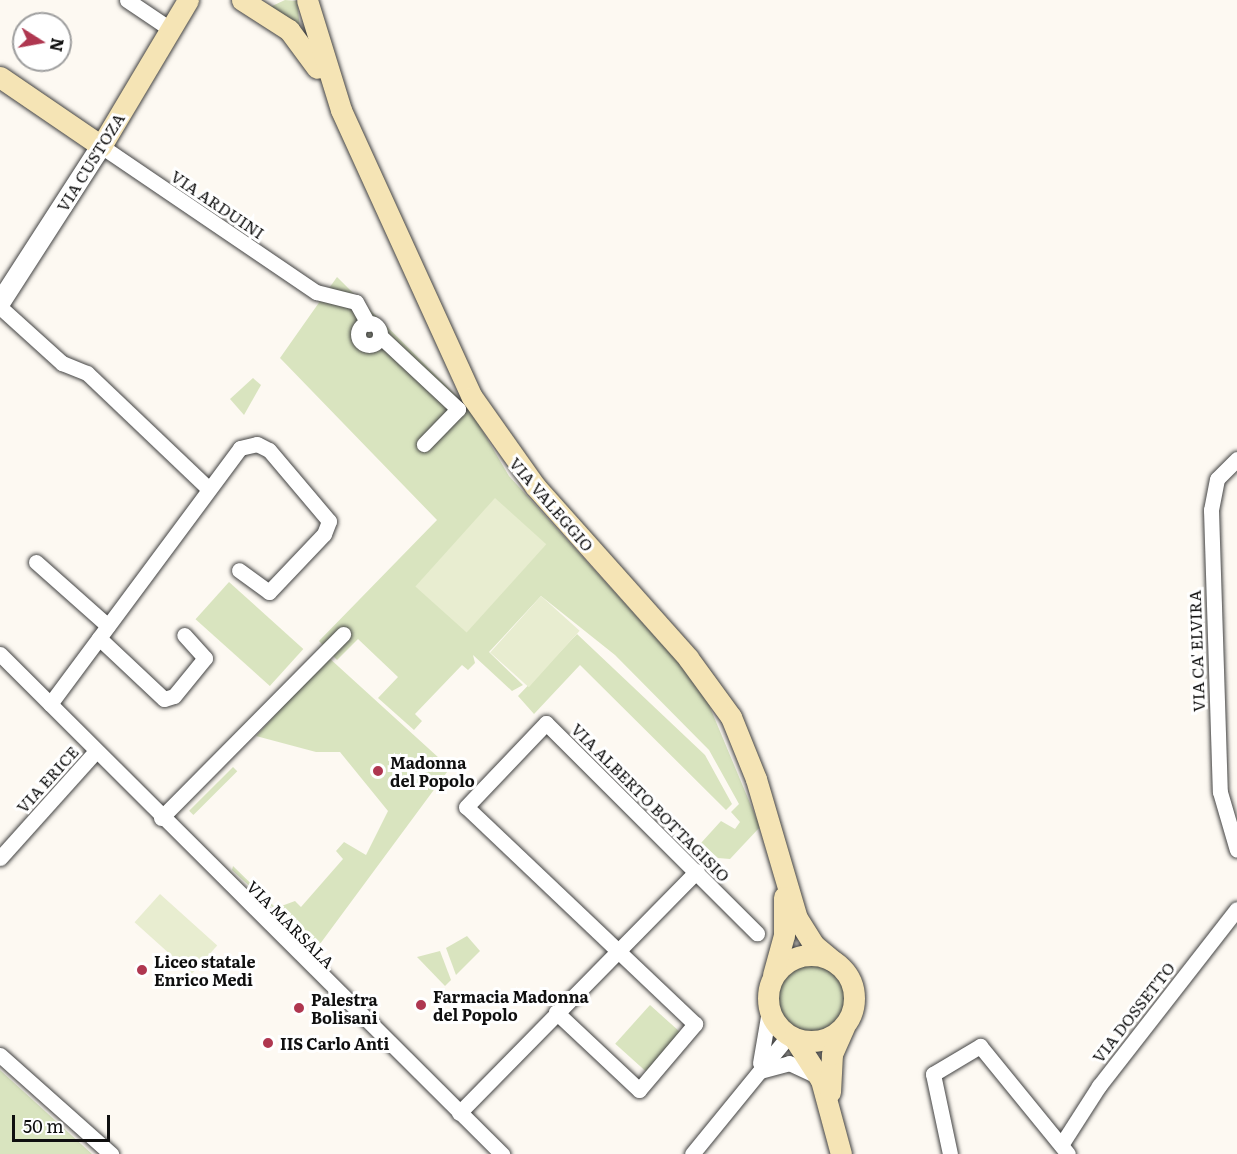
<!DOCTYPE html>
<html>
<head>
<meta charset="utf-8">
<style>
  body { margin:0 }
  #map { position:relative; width:1237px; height:1154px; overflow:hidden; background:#fdf9f2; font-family:Literata,serif }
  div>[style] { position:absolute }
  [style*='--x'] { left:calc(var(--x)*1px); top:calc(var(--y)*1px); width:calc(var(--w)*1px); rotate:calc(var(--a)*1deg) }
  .green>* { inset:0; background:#d9e4bf; transform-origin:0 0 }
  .round { border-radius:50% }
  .pitch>* { inset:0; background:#e8edd0; transform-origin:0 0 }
  .roads { filter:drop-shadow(0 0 2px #424242) drop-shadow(0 0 2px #424242) }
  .minor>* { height:15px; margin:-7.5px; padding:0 7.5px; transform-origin:7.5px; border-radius:7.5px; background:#fff }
  .minor>.ring { margin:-7.5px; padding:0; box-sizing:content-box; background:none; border:15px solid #fff; border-radius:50% }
  .tertiary>* { height:20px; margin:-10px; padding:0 10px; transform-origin:10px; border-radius:10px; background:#fff }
  .secondary>* { height:21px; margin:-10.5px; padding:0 10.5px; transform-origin:10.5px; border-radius:10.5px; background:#f5e4b5 }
  .secondary>.ring { margin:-10.5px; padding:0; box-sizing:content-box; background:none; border:21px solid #f5e4b5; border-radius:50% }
  .dots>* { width:16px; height:16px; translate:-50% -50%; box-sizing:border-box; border:3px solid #fff; border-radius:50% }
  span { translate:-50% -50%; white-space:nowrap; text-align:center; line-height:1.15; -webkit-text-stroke:6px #fff; paint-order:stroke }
  .street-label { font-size:16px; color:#0f0f0f }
  .poi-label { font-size:16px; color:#0f0f0f; font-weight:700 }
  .left { translate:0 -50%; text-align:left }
  .north { position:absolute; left:12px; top:12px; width:60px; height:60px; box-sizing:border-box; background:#fff; border:2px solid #9f9f9f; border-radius:50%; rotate:101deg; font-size:16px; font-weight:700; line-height:24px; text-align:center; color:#0f0f0f }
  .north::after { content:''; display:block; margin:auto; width:21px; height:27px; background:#af3750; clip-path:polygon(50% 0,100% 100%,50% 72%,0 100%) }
  .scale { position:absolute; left:12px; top:1115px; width:98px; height:27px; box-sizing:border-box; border:3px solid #0f0f0f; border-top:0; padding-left:8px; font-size:18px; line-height:21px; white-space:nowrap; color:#0f0f0f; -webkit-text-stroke:4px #fff; paint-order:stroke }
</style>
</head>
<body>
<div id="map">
  <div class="green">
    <div style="clip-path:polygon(285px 0,297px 1px,300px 29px,270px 7px)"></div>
    <div style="clip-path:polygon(337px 277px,469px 408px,509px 476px,676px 660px,709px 705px,760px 827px,730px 859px,718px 858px,701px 843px,721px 821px,735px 829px,740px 822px,731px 812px,739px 804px,709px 750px,615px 655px,541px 596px,489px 652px,523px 685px,512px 691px,473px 655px,475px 663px,468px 670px,462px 665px,415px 714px,422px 721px,414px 730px,378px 698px,398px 677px,358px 639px,337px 660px,319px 641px,437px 520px,280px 358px)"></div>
    <div style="clip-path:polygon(253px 378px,261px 385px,244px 415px,230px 399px)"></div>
    <div style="left:229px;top:582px;width:100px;height:50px;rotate:42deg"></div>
    <div style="clip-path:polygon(577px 634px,705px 755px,732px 804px,726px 810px,580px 665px,534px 714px,518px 696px)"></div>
    <div style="clip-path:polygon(328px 657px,450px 768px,317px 948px,232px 870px,233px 866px,276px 908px,295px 901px,301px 907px,343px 859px,336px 851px,344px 842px,366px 855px,388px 811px,340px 752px,316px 752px,256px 736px)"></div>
    <div style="left:233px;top:767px;width:6px;height:62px;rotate:45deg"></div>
    <div style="clip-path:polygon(467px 936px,480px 951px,456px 975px,446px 948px)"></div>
    <div style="clip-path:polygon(440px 951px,451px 980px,445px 986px,417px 957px)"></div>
    <div class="round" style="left:777px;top:964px;width:68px;height:68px"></div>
    <div style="left:650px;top:1005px;width:43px;height:52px;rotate:42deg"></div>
    <div style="clip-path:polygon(0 1070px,11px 1080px,92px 1154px,0 1154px)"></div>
  </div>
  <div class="pitch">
    <div style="left:495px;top:498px;width:69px;height:119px;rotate:42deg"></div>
    <div style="left:541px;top:596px;width:52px;height:76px;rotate:42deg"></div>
    <div style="left:160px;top:894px;width:77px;height:38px;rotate:42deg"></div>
  </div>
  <div class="roads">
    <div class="minor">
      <div style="--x:127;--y:0;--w:52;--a:34"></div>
      <div style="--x:101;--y:146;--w:260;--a:34.2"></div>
      <div style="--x:316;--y:292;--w:41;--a:14"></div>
      <div style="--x:356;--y:302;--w:25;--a:61"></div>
      <div style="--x:0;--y:307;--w:84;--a:42.1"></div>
      <div style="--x:62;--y:363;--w:27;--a:22"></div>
      <div style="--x:87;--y:373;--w:168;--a:43.6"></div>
      <div class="ring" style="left:358px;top:323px;width:7px;height:7px"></div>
      <div style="--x:380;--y:336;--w:107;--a:43.1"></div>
      <div style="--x:458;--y:409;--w:49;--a:134.2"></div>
      <div style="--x:1237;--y:459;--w:28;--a:135"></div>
      <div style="--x:1217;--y:479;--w:32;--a:101"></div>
      <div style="--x:1211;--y:510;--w:282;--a:88.2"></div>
      <div style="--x:1220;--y:792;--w:60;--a:73.7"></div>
      <div style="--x:36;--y:562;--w:96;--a:41.6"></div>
      <div style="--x:99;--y:638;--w:89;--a:43.2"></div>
      <div style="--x:164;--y:699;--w:10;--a:-17"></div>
      <div style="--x:174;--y:696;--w:49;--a:-50.8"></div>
      <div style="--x:205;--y:658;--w:31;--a:-132"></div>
      <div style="--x:0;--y:654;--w:709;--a:44.89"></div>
      <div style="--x:50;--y:704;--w:319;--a:-53.4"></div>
      <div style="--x:240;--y:448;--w:17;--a:-13"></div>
      <div style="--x:257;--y:444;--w:13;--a:27"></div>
      <div style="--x:269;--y:450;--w:93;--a:49.8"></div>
      <div style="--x:329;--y:521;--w:14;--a:111"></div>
      <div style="--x:324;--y:534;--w:80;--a:133.5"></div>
      <div style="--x:269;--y:592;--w:37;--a:-144"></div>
      <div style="--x:161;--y:818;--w:259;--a:-45.3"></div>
      <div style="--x:0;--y:858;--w:144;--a:-48.1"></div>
      <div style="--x:556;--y:1012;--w:114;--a:43.2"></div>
      <div style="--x:639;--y:1090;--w:87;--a:-49.7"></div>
      <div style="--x:695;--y:1024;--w:315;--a:-136.5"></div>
      <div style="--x:466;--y:807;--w:116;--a:-46.4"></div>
      <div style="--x:546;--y:723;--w:298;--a:44.9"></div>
      <div style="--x:0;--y:1055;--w:149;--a:41.7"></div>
      <div style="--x:760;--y:1063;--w:53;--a:-80.2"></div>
      <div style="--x:760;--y:1071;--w:30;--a:-15"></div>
      <div style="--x:789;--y:1063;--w:29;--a:25"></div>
      <div style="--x:459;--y:1113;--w:339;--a:-45.5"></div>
      <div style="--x:1063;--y:1142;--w:67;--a:-57.3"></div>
      <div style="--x:1099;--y:1086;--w:224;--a:-52.1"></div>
      <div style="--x:692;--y:1154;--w:154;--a:-50.8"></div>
      <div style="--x:950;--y:1154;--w:82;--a:-102"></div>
      <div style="--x:933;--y:1074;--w:55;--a:-30.8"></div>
      <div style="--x:980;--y:1046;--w:139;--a:50.8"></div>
    </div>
    <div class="tertiary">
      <div style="--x:0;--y:303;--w:187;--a:-57.2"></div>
    </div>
    <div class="secondary">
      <div style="--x:242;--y:0;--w:56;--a:32.6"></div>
      <div style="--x:289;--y:30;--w:47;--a:53.6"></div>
      <div style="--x:307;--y:0;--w:115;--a:72.8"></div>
      <div style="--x:341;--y:110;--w:315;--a:65.5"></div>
      <div style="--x:472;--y:397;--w:109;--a:54.7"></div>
      <div style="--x:535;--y:486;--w:230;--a:48.3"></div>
      <div style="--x:688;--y:658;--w:73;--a:53.9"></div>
      <div style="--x:731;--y:717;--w:67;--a:68"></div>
      <div style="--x:756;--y:779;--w:145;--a:73.6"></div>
      <div style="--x:797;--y:918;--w:32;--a:58"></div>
      <div style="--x:814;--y:945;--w:25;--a:40"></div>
      <div style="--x:0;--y:77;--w:122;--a:34.3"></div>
      <div style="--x:101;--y:146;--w:170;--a:-59.2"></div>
      <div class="ring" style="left:768px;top:955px;width:65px;height:65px"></div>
      <div style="--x:773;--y:975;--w:41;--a:-74.6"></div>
      <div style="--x:784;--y:935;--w:38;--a:-90"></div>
      <div style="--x:794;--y:1038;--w:50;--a:57.3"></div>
      <div style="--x:821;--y:1080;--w:77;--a:74.9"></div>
      <div style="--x:830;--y:1092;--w:38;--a:-87"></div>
      <div style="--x:832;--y:1054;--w:30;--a:-66"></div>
    </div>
  </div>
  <div class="dots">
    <div style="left:378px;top:771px;background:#af3750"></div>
    <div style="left:142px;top:970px;background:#af3750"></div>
    <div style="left:421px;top:1005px;background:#af3750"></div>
    <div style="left:299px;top:1008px;background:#af3750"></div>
    <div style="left:268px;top:1043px;background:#af3750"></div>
  </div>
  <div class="street-label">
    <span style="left:90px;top:162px;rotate:-58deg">VIA CUSTOZA</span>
    <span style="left:218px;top:204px;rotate:34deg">VIA ARDUINI</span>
    <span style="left:552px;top:504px;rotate:49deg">VIA VALEGGIO</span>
    <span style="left:1196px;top:651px;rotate:-92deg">VIA CA' ELVIRA</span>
    <span style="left:47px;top:779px;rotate:-48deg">VIA ERICE</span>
    <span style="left:651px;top:802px;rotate:45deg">VIA ALBERTO BOTTAGISIO</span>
    <span style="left:291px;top:924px;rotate:45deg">VIA MARSALA</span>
    <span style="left:1133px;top:1012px;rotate:-52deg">VIA DOSSETTO</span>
  </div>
  <div class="poi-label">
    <span class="left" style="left:390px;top:771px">Madonna<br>del Popolo</span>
    <span class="left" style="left:154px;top:970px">Liceo statale<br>Enrico Medi</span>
    <span class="left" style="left:433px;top:1005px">Farmacia Madonna<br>del Popolo</span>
    <span class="left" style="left:311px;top:1008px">Palestra<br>Bolisani</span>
    <span class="left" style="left:280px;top:1043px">IIS Carlo Anti</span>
  </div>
  <div class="north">N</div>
  <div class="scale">50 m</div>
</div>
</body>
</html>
